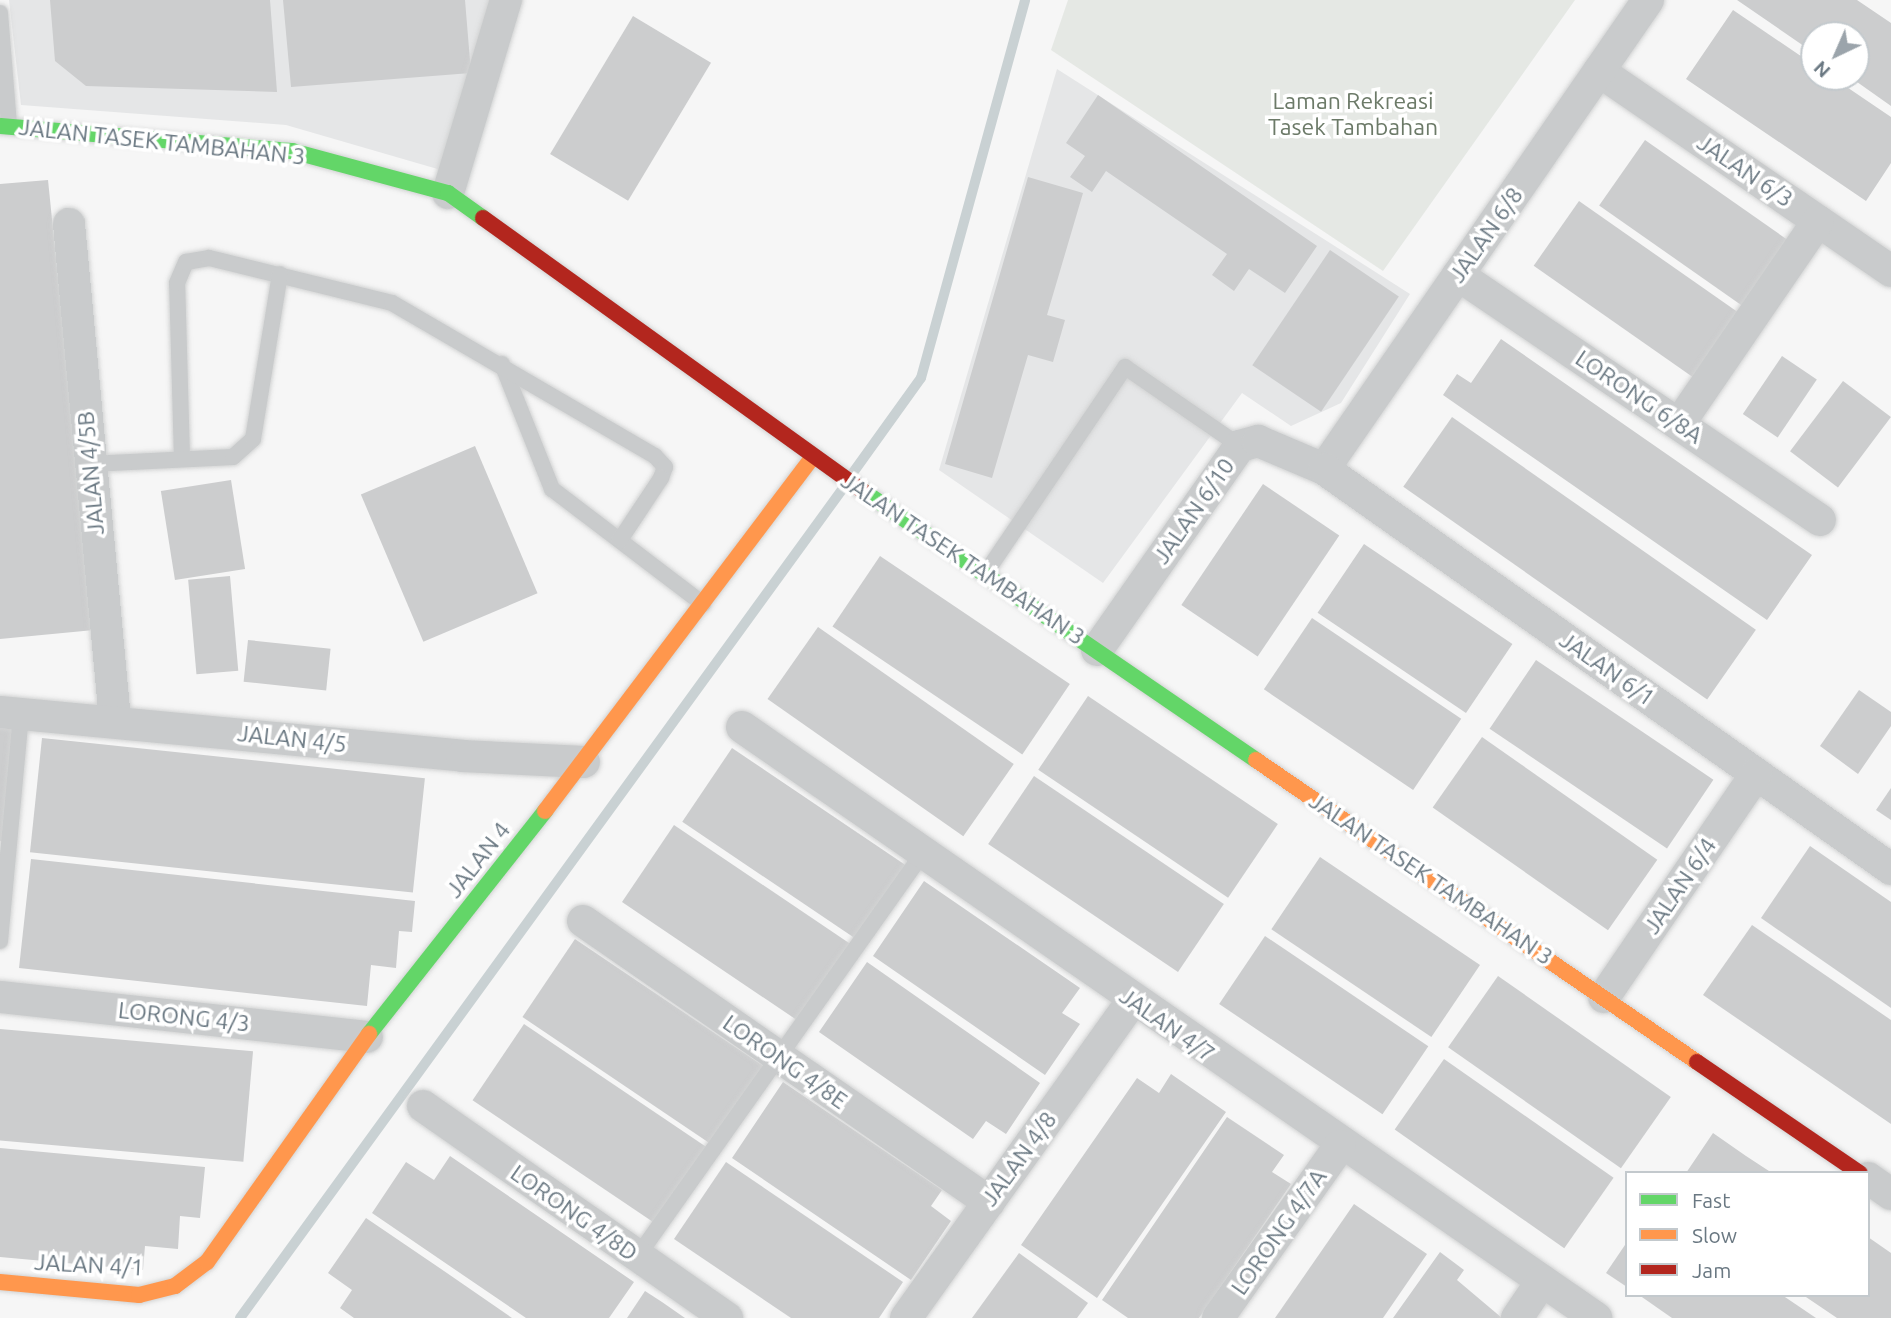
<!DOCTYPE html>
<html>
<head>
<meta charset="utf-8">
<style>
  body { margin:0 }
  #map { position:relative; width:1891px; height:1318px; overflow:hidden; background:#f6f6f6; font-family:Ubuntu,sans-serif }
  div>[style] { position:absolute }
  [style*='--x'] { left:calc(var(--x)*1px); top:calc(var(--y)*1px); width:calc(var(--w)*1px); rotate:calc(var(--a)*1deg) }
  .built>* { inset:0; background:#e5e6e7 }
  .green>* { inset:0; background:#e5e8e4 }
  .stream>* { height:10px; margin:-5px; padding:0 5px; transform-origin:5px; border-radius:5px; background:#c9d1d3 }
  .building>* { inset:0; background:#cccdce; transform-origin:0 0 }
  .roads { filter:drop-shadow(0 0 2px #d2d3d3) drop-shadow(0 0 2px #d2d3d3) }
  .lane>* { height:16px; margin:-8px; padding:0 8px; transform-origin:8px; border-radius:8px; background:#c9cbcc }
  .street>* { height:32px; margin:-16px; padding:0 16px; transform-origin:16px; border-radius:16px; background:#c9cbcc }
  .fast>* { height:16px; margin:-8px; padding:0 8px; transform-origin:8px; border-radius:8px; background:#63d668 }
  .slow>* { height:16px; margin:-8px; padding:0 8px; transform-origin:8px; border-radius:8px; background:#ff974d }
  .jam>* { height:16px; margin:-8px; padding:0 8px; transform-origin:8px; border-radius:8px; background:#b3261e }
  span { translate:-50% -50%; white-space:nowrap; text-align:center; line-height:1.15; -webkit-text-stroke:7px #fff; paint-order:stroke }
  .park-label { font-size:23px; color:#6c7a68 }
  .street-label { font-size:23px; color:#6a7882 }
  .legend { position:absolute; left:1625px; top:1171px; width:245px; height:126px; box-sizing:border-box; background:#fff; border:2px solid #c3c9cd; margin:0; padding:9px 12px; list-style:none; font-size:21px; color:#6a7882 }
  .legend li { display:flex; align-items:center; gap:14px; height:35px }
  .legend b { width:35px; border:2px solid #c3c9cd }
  .north { position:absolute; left:1800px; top:21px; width:70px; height:70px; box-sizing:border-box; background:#fff; border:2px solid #c3c9cd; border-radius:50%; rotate:224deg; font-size:19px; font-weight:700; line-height:28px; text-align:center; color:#6a7882 }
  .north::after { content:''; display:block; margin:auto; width:24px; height:32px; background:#9ba4ab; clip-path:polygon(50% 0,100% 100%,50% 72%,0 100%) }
</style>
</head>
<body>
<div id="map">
  <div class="built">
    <div style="clip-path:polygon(9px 0,494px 0,441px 170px,286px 125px,21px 105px)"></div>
    <div style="clip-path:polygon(1057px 69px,1410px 294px,1341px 403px,1291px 426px,1242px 393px,1103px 583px,939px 470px)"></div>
  </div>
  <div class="green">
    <div style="clip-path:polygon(1068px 0,1575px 0,1383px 271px,1051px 50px)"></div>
  </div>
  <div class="stream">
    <div style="--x:852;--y:474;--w:118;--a:-54.3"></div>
    <div style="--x:921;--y:378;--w:392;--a:-74.6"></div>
    <div style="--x:240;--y:1318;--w:1027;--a:-53.99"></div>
  </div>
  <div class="building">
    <div style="clip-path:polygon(50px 0,270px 0,277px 92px,86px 86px,55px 61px)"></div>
    <div style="clip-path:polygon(283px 0,465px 0,471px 73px,291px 87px)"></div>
    <div style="clip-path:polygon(1737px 0,1857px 0,1891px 23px,1891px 106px,1850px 77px,1856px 77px,1856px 35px,1814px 35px,1814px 53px)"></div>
    <div style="clip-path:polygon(1733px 10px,1814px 65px,1814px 77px,1832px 77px,1891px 117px,1891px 163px,1866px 201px,1686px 79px)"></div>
    <div style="left:633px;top:16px;width:91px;height:161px;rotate:31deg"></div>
    <div style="clip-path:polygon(1098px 95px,1317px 246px,1285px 293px,1249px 269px,1234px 291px,1212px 275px,1227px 254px,1106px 171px,1092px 192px,1070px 177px,1085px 156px,1066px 143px)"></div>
    <div style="left:1645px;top:140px;width:179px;height:80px;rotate:35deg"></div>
    <div style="clip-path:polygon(1028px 177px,1083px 193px,1047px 315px,1065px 320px,1053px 362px,1028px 355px,992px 478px,945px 464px)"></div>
    <div style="clip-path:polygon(48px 180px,94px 630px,0 639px,0 184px)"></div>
    <div style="left:1579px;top:201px;width:198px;height:79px;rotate:35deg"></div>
    <div style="left:1330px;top:250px;width:83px;height:139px;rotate:34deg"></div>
    <div style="clip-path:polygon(1501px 339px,1812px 555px,1767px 620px,1443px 395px,1457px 374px,1471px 383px)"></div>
    <div style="left:1782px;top:356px;width:42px;height:70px;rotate:34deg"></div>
    <div style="left:1843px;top:381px;width:60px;height:88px;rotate:37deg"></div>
    <div style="left:1452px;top:417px;width:371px;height:85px;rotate:35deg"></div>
    <div style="left:475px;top:446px;width:160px;height:124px;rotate:67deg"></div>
    <div style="left:231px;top:480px;width:90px;height:71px;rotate:81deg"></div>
    <div style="left:1263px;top:484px;width:92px;height:146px;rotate:34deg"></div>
    <div style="left:1364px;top:544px;width:179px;height:83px;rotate:34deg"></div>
    <div style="left:880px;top:556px;width:229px;height:85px;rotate:34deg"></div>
    <div style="left:230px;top:576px;width:95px;height:42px;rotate:85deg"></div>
    <div style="left:1312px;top:618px;width:180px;height:86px;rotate:34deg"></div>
    <div style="left:818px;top:627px;width:239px;height:88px;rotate:35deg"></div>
    <div style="left:248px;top:640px;width:83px;height:42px;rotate:6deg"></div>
    <div style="left:1536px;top:660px;width:214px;height:83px;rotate:34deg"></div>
    <div style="clip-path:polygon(1859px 690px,1891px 712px,1891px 726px,1858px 774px,1820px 746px)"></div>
    <div style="left:1088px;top:696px;width:229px;height:89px;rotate:34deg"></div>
    <div style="clip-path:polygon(0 728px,12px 729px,2px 841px,0 841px)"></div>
    <div style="left:1482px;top:737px;width:214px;height:86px;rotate:35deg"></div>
    <div style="left:42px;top:738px;width:385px;height:115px;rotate:6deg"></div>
    <div style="left:732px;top:748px;width:211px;height:89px;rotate:34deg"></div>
    <div style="left:1034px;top:776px;width:229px;height:82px;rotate:34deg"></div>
    <div style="clip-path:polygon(1891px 788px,1891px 820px,1876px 810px)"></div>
    <div style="left:674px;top:825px;width:216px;height:93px;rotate:34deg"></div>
    <div style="clip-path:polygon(1810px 846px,1891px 902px,1891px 1008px,1761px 918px)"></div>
    <div style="left:1320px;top:857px;width:193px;height:87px;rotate:34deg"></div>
    <div style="clip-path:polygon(31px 859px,415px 901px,412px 932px,399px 931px,396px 968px,371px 965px,367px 1006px,19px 968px)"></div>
    <div style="clip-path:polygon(924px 881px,1080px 988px,1062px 1013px,1080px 1024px,1045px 1075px,873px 956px)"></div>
    <div style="clip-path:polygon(1752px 925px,1891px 1020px,1891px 1124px,1703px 995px)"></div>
    <div style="left:1265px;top:936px;width:197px;height:82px;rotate:34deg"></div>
    <div style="left:575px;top:939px;width:229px;height:94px;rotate:34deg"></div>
    <div style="clip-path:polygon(867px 962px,1040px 1083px,1006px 1134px,986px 1121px,973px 1139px,819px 1032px)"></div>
    <div style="left:1498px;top:976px;width:211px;height:87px;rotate:35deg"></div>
    <div style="left:524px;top:1024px;width:224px;height:92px;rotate:34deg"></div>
    <div style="left:0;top:1029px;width:254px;height:111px;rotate:5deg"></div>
    <div style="left:1444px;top:1059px;width:207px;height:86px;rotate:35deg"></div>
    <div style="clip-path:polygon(1171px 1074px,1226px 1112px,1097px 1298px,1021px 1245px,1137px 1078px,1159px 1093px)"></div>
    <div style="clip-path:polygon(783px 1082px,942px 1190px,931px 1206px,951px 1221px,911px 1280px,732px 1158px)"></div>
    <div style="clip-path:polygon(1227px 1117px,1284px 1155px,1272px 1172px,1291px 1184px,1199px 1318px,1128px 1318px,1102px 1300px)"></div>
    <div style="clip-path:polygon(1713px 1133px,1746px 1156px,1772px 1173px,1686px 1173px)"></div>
    <div style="clip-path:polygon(0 1148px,205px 1167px,200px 1218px,180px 1216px,178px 1249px,145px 1246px,143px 1270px,0 1257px)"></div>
    <div style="clip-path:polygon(450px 1156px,634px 1282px,609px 1318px,526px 1318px,372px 1213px,406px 1162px,434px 1180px)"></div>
    <div style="clip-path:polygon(726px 1162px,903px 1282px,879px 1318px,791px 1318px,674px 1239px)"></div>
    <div style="clip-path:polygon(1354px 1204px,1427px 1254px,1383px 1318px,1275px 1318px)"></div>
    <div style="clip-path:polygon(366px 1218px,444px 1271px,512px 1318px,354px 1318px,340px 1308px,352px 1290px,328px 1273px)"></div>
    <div style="clip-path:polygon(1868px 1237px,1891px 1253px,1891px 1318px,1837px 1318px,1803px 1295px,1868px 1295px)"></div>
    <div style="clip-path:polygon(1627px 1242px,1627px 1287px,1606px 1273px)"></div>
    <div style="clip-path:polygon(1440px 1252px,1464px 1270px,1457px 1280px,1502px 1318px,1393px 1318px)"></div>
    <div style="clip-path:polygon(1019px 1253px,1088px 1303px,1077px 1318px,972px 1318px)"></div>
    <div style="clip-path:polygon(645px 1291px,662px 1302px,685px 1318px,627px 1318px)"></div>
    <div style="clip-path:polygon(1639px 1295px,1782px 1295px,1816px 1318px,1672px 1318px)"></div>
  </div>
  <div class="roads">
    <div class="lane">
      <div style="--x:0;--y:13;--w:113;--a:85.4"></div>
      <div style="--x:502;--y:364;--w:135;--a:68.2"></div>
      <div style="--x:552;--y:489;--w:190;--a:37.3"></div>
      <div style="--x:182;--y:458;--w:175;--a:-91.6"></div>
      <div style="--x:177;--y:283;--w:23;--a:-67"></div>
      <div style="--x:186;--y:262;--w:23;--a:-10"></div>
      <div style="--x:209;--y:258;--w:188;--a:13.8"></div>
      <div style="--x:392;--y:303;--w:304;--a:30.2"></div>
      <div style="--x:655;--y:456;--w:15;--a:48"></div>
      <div style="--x:665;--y:467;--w:12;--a:110"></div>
      <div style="--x:661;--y:478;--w:74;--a:123.5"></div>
      <div style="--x:90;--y:464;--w:143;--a:-2.8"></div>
      <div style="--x:233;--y:457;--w:27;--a:-42"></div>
      <div style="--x:253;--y:439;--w:167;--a:-80.7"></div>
      <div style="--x:985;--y:574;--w:250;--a:-55.9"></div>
      <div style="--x:1125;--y:367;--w:140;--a:34.5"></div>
      <div style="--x:0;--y:941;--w:228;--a:-84.7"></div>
      <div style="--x:637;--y:1257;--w:495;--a:-54.7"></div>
    </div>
    <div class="street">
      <div style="--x:1599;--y:71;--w:354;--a:34.4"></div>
      <div style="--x:448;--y:193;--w:202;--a:-73.3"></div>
      <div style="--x:69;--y:224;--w:499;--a:84.7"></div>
      <div style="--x:1458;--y:275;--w:437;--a:34.1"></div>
      <div style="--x:1679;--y:424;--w:246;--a:-55.6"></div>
      <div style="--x:1324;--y:469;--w:570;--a:-55.36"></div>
      <div style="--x:1097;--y:650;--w:249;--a:-55"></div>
      <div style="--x:1240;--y:446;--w:19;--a:-16"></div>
      <div style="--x:1258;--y:441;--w:72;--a:23"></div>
      <div style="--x:1324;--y:469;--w:694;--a:35.2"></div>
      <div style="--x:0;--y:712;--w:464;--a:5.4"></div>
      <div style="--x:462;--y:756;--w:122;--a:2.8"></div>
      <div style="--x:742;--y:727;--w:1039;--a:34.68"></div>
      <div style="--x:583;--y:921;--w:494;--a:34.7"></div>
      <div style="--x:0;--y:997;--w:369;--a:6.2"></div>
      <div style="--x:1604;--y:997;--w:270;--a:-55.7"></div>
      <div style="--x:423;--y:1106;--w:371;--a:34.9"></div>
      <div style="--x:1868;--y:1178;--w:28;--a:35"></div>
      <div style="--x:906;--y:1318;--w:389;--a:-54.5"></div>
      <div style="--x:1218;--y:1318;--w:211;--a:-54.7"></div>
      <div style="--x:1517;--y:1318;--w:45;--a:-56"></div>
    </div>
    <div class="fast">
      <div style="--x:0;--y:126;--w:293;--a:4.9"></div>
      <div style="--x:292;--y:151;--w:162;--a:15.1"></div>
      <div style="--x:448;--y:193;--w:43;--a:35.5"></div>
      <div style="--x:863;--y:491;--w:476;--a:34.4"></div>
      <div style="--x:369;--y:1034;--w:284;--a:-51.7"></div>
    </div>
    <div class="slow">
      <div style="--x:1256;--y:760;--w:534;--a:34.4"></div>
      <div style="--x:545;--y:811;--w:444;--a:-52.9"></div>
      <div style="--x:0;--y:1282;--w:140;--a:5.3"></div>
      <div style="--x:139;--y:1295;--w:37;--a:-14"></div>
      <div style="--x:175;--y:1286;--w:40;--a:-37"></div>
      <div style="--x:207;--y:1262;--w:280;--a:-54.6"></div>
    </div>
    <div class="jam">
      <div style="--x:483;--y:218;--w:468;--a:35.7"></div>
      <div style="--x:1697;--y:1062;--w:197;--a:34.3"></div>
    </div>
  </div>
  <div class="park-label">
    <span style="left:1353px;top:114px">Laman Rekreasi<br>Tasek Tambahan</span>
  </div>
  <div class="street-label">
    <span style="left:162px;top:142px;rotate:6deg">JALAN TASEK TAMBAHAN 3</span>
    <span style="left:1745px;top:171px;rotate:34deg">JALAN 6/3</span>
    <span style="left:1486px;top:235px;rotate:-55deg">JALAN 6/8</span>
    <span style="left:1639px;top:397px;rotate:34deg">LORONG 6/8A</span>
    <span style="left:91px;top:473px;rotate:-95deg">JALAN 4/5B</span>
    <span style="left:1194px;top:511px;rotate:-55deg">JALAN 6/10</span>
    <span style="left:963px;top:559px;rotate:34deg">JALAN TASEK TAMBAHAN 3</span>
    <span style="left:1607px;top:669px;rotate:35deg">JALAN 6/1</span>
    <span style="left:292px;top:739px;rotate:6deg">JALAN 4/5</span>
    <span style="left:478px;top:860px;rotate:-52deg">JALAN 4</span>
    <span style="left:1431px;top:879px;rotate:34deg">JALAN TASEK TAMBAHAN 3</span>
    <span style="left:1680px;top:886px;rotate:-56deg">JALAN 6/4</span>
    <span style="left:184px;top:1017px;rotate:6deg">LORONG 4/3</span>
    <span style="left:1167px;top:1025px;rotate:35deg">JALAN 4/7</span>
    <span style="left:785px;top:1062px;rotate:35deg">LORONG 4/8E</span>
    <span style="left:1019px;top:1159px;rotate:-54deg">JALAN 4/8</span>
    <span style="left:574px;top:1213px;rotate:35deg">LORONG 4/8D</span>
    <span style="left:1279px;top:1232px;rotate:-55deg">LORONG 4/7A</span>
    <span style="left:89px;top:1265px;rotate:3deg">JALAN 4/1</span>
  </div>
  <ul class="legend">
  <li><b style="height:9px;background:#63d668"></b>Fast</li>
  <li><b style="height:9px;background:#ff974d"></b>Slow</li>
  <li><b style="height:9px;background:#b3261e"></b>Jam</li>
  </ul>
  <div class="north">N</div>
</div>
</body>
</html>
